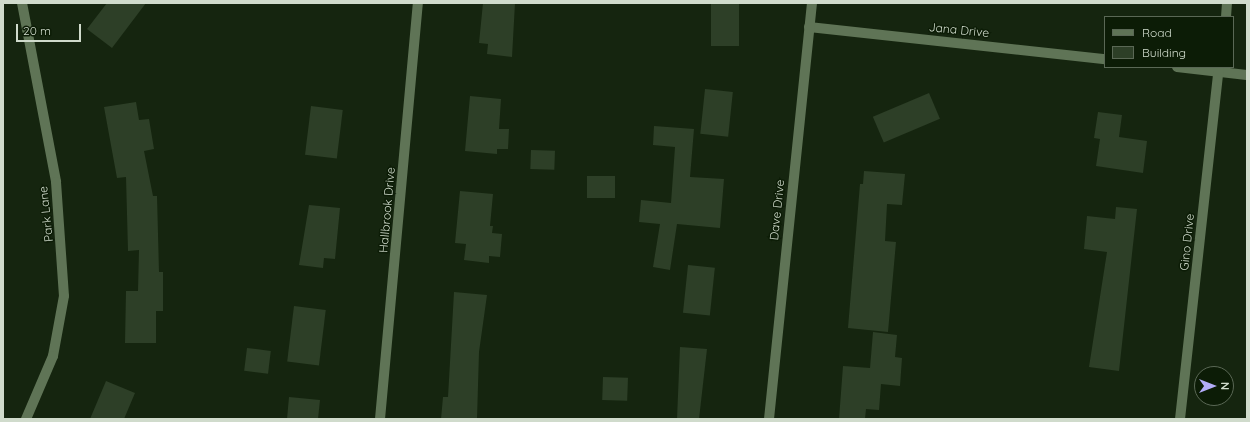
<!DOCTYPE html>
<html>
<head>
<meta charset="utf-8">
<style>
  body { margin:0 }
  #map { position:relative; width:1250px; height:422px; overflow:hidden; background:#15250f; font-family:Quicksand,sans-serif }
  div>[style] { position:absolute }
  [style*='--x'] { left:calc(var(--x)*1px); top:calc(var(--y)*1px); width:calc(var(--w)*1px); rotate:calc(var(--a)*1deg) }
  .building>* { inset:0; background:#2d3f27; transform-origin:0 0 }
  .minor>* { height:10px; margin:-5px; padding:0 5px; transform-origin:5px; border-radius:5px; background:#5f7456 }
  span { translate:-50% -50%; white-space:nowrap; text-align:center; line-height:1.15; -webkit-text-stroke:3px #0c1c06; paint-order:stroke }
  .street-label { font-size:12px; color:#d0dbcc }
  .frame { position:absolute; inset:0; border:4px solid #d0dbcc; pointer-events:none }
  .legend { position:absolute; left:1104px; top:16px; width:130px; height:52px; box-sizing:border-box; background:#0c1c06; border:1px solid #5a6855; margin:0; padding:5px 7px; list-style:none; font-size:12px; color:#d0dbcc }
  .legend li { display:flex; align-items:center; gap:8px; height:20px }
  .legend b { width:20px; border:1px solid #5a6855 }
  .north { position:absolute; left:1194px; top:366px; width:40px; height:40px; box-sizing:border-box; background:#0c1c06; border:1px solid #5a6855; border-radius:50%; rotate:90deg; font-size:11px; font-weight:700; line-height:16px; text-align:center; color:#d0dbcc }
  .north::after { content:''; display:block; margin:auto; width:14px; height:18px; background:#b3adf9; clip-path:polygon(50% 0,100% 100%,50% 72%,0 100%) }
  .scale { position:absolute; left:16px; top:24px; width:65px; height:18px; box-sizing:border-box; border:2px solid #d0dbcc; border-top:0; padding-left:5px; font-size:12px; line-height:14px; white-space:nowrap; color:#d0dbcc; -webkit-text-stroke:3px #0c1c06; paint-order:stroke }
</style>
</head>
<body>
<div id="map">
  <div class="building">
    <div style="clip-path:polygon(107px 3px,146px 3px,112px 48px,87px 29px)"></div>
    <div style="clip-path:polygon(483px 3px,515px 3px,512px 57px,487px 54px,488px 44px,479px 43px)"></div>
    <div style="left:711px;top:3px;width:28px;height:43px"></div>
    <div style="left:705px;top:89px;width:28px;height:45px;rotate:6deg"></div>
    <div style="left:929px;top:93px;width:28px;height:61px;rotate:67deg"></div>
    <div style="clip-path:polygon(470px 96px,501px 99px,499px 129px,509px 129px,508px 149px,497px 149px,497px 154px,465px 151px)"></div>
    <div style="clip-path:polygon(136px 102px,139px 120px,149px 119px,154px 149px,144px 151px,153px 196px,157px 196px,159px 272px,163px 272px,163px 311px,156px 311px,156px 343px,125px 343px,126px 291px,138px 291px,139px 250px,128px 251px,126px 177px,117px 178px,104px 107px)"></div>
    <div style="left:311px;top:106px;width:32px;height:49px;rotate:7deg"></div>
    <div style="clip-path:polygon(1098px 112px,1122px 115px,1119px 137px,1147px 141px,1143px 173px,1096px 166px,1100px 139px,1094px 138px)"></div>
    <div style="clip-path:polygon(654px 126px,694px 129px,690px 177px,724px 179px,720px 228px,677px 224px,670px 270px,653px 267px,660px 224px,639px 222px,641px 200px,671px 203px,675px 147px,653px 145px)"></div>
    <div style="left:531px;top:150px;width:24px;height:19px;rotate:2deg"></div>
    <div style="clip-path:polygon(864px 171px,905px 174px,902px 205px,887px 204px,885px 241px,896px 242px,888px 332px,848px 328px,860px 184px,863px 184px)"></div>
    <div style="left:587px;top:176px;width:28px;height:22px"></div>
    <div style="clip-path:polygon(460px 191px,493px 194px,490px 226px,493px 226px,492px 233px,502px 234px,500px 257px,489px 256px,489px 263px,464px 260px,466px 244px,455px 243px)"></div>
    <div style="clip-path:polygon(309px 205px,340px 208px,335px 259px,324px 258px,323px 268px,299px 265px)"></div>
    <div style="clip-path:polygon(1116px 207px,1137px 209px,1119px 371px,1089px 367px,1107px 252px,1084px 249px,1087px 216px,1115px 219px)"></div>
    <div style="left:688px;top:265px;width:27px;height:48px;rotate:6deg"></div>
    <div style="clip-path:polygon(454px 292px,487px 295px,479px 352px,477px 419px,441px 419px,443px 397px,448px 397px)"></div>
    <div style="left:294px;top:306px;width:32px;height:56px;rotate:7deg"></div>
    <div style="clip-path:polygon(873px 332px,897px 335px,895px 357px,902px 358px,900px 386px,881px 384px,879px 410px,866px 409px,865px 419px,839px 419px,843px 366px,870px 368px)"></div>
    <div style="clip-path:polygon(680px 347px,707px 349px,699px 419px,677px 419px)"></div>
    <div style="left:247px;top:348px;width:24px;height:23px;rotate:7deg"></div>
    <div style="left:603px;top:377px;width:25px;height:23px;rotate:2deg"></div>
    <div style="clip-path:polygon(106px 381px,135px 393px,124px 419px,90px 419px)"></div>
    <div style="clip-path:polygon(289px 397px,320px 400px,318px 419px,287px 419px)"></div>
  </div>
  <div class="minor">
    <div style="--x:22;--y:3;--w:182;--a:79.2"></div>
    <div style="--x:56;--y:182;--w:114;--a:86"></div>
    <div style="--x:64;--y:296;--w:61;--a:100.4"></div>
    <div style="--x:53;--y:356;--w:69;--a:113.2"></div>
    <div style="--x:1226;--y:17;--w:14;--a:-86"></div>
    <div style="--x:809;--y:27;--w:298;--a:6.2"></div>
    <div style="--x:1177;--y:67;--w:70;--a:6.5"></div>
    <div style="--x:380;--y:419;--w:418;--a:-84.8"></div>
    <div style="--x:769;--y:419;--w:418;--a:-84.1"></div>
    <div style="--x:1180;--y:419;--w:354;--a:-83.7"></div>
  </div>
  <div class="street-label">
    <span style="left:959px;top:30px;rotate:6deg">Jana Drive</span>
    <span style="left:387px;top:210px;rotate:-85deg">Hallbrook Drive</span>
    <span style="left:777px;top:210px;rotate:-84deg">Dave Drive</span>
    <span style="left:46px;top:214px;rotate:-96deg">Park Lane</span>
    <span style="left:1187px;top:242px;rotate:-84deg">Gino Drive</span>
  </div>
  <div class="frame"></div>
  <ul class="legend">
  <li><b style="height:5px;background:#5f7456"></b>Road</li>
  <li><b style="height:11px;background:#2d3f27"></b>Building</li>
  </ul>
  <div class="north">N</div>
  <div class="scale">20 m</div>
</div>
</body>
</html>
